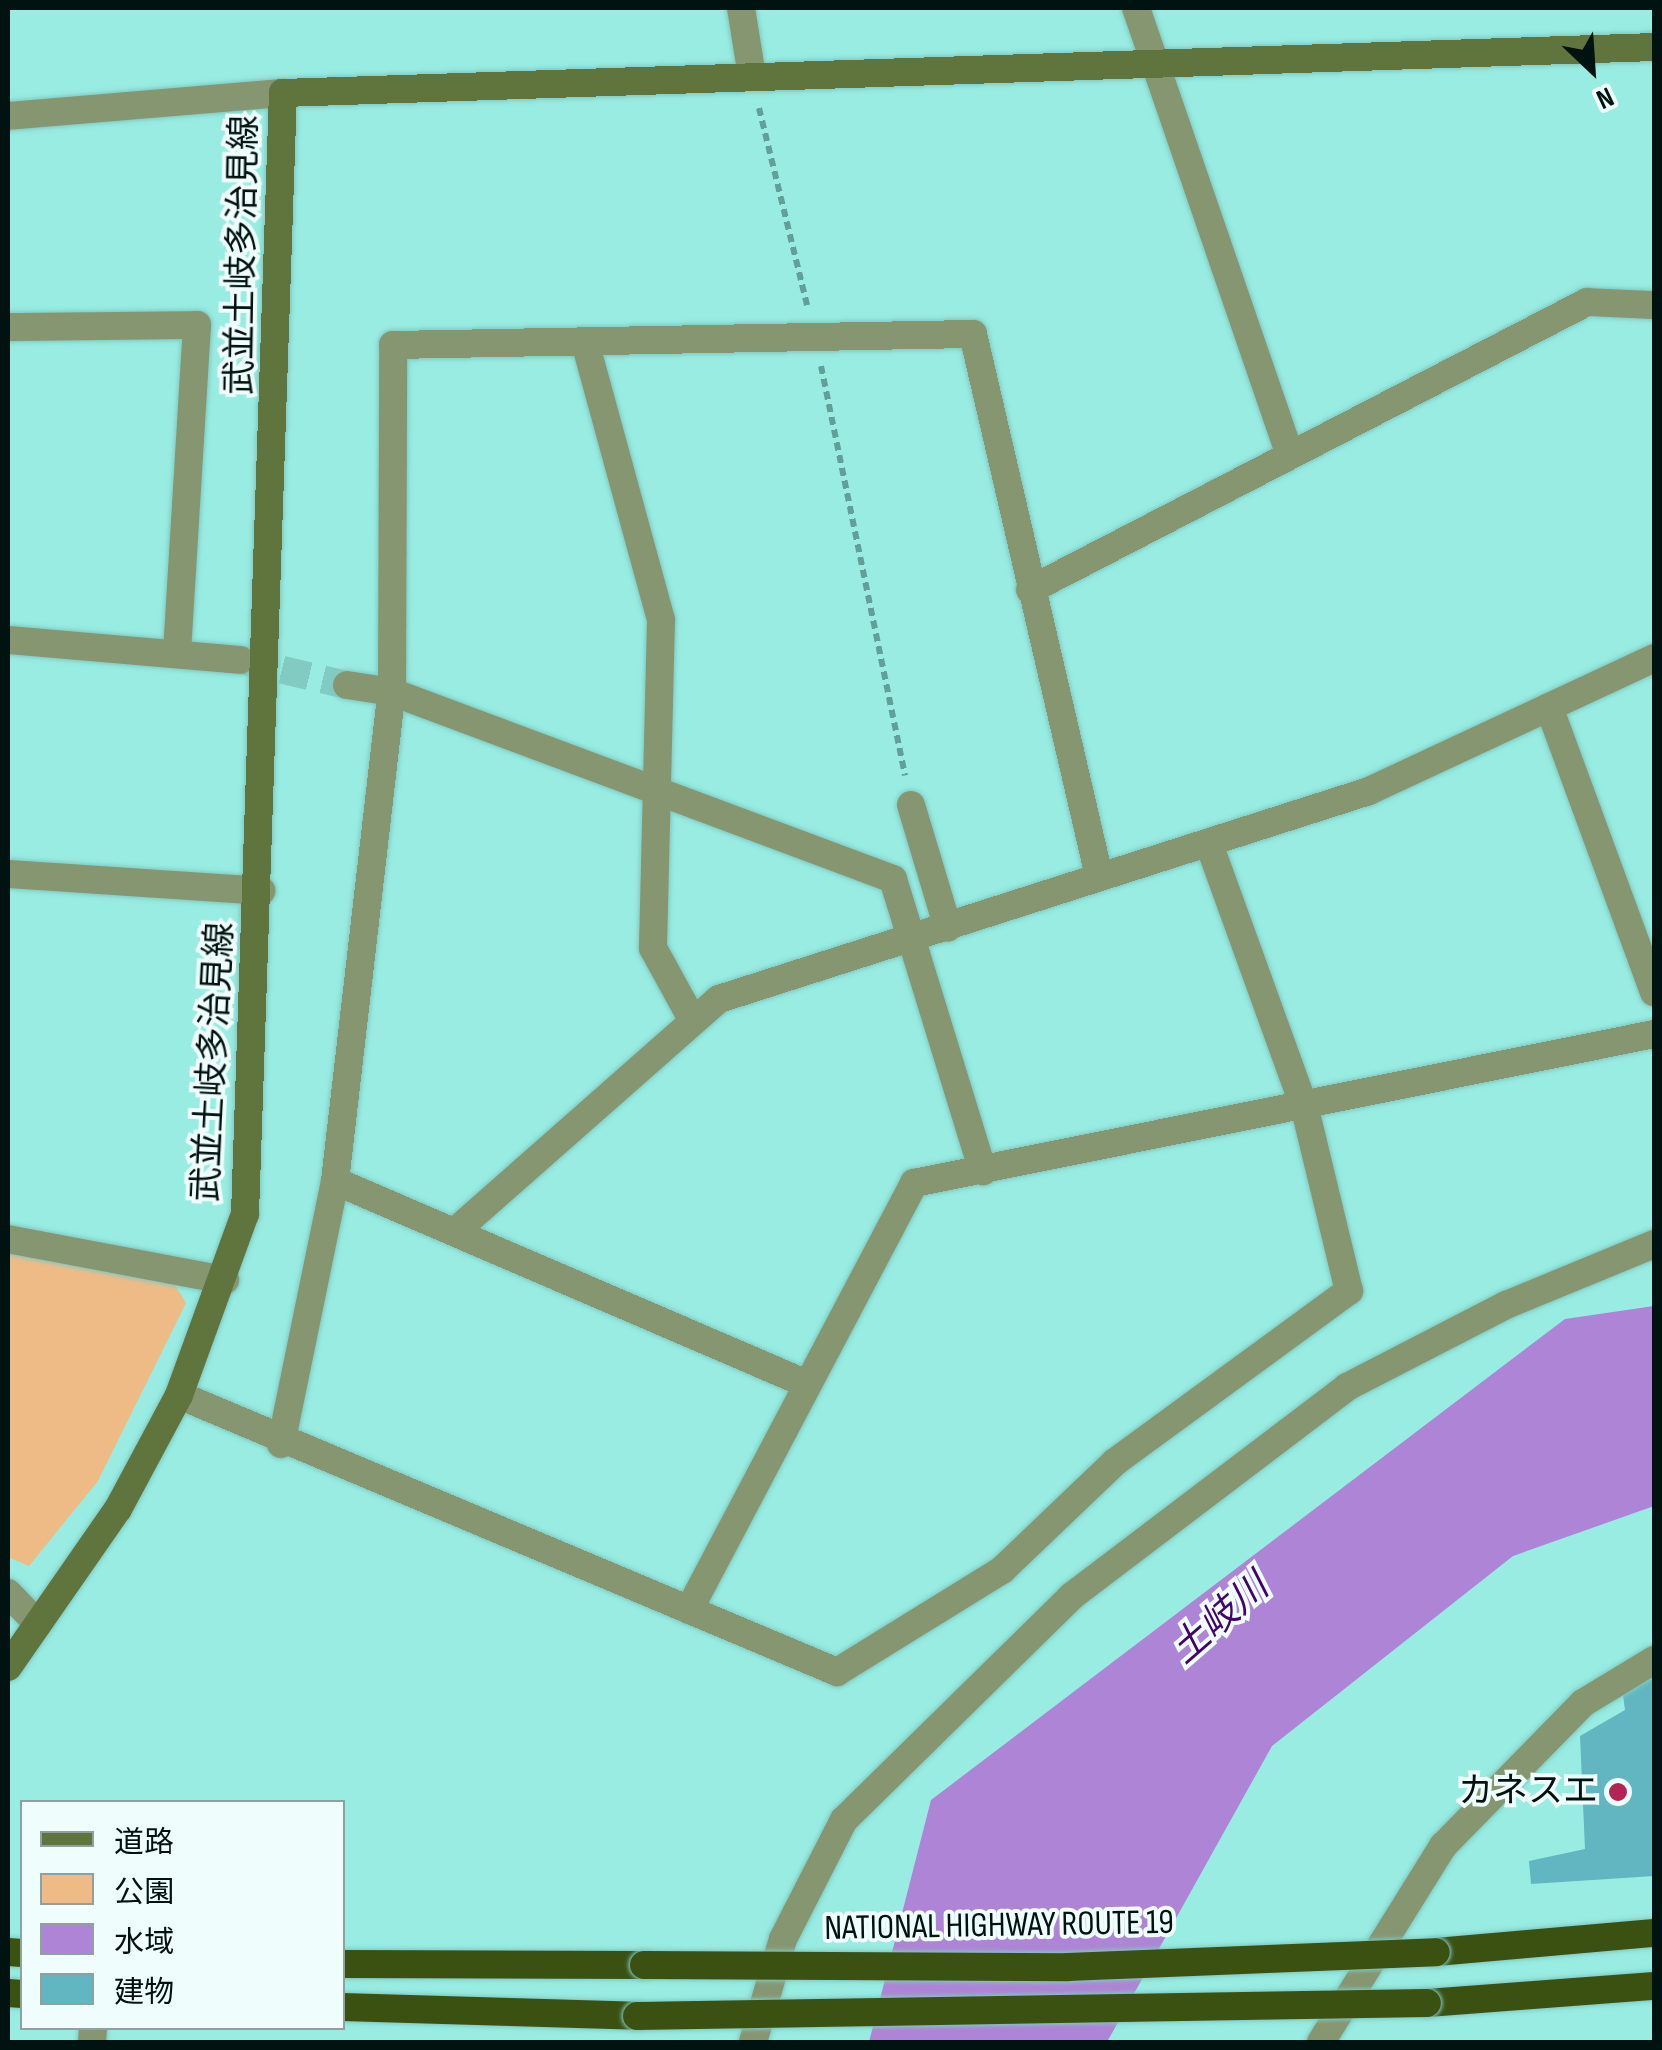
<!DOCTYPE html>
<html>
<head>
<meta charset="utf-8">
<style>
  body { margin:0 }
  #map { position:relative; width:1662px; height:2050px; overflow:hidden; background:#98ece2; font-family:"Sofia Sans Condensed","Noto Sans JP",sans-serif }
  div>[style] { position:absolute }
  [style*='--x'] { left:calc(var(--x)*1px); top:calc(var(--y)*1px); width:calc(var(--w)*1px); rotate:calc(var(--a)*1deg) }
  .green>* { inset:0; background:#eebb87 }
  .water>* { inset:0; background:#ae84d6 }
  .building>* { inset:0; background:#62b6c1 }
  .minor-tunnel>* { height:28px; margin-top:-14px; transform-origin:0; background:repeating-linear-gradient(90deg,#81cbc3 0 28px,transparent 0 42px) }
  .path>* { height:6px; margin-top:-3px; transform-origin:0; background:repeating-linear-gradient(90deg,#629f98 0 8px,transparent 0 13px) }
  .roads { filter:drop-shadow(0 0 2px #80c9c1) drop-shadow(0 0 2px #80c9c1) }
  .minor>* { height:28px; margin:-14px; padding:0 14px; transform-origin:14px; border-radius:14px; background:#869671 }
  .tertiary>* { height:28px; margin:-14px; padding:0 14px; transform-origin:14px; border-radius:14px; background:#869671 }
  .secondary>* { height:28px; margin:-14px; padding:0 14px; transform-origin:14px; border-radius:14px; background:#5f753d }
  .trunk>* { height:28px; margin:-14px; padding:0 14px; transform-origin:14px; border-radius:14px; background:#3b5112 }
  .bridges { filter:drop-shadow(0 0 2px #80c9c1) drop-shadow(0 0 2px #80c9c1) }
  .trunk-bridge>* { height:28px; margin:-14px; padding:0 14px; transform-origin:14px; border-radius:14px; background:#3b5112 }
  .dots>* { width:28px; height:28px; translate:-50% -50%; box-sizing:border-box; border:5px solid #effefc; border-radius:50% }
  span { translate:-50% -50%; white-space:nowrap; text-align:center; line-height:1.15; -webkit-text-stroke:8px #effefc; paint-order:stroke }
  .street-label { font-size:35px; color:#001311 }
  .poi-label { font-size:35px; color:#001311 }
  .right { translate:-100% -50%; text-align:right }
  .water-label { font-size:38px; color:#44036a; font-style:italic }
  .frame { position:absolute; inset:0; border:10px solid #001311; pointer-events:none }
  .legend { position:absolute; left:20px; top:1800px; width:325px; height:230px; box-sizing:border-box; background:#effefc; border:2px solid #8fa09e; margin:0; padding:12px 18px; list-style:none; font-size:30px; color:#001311 }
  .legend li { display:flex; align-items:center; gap:20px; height:50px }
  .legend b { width:50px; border:2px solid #8fa09e }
  .north { position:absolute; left:1542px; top:20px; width:100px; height:100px; -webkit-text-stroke:8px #effefc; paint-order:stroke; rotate:155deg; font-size:28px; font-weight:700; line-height:40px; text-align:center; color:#001311 }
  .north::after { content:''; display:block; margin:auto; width:35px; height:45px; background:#001311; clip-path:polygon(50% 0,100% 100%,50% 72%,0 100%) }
</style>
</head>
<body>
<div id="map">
  <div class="green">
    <div style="clip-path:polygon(8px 1253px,175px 1285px,186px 1303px,98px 1481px,29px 1566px,8px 1557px)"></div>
  </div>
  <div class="water">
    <div style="clip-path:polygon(1654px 1306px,1654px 1506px,1513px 1556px,1272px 1746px,1107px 2042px,869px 2042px,931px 1800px,1565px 1319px)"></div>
  </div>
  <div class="building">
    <div style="clip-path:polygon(1654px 1677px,1654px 1876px,1531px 1884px,1529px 1861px,1585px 1849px,1580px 1736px,1625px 1710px,1623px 1695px)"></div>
  </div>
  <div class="minor-tunnel">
    <div style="--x:241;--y:660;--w:109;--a:13.3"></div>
  </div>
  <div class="path">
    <div style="--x:759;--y:108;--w:203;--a:76.3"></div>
    <div style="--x:821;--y:366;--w:418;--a:78.4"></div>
  </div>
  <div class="roads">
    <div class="minor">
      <div style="--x:741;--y:8;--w:69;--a:80.8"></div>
      <div style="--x:1136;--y:8;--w:471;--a:71"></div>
      <div style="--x:8;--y:327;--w:189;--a:-0.6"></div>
      <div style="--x:197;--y:325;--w:326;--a:93.5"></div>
      <div style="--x:585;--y:342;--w:288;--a:74.7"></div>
      <div style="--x:661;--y:620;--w:328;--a:91.4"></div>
      <div style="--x:653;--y:948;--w:83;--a:61.3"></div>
      <div style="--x:1030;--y:590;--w:627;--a:-27.34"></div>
      <div style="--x:1587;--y:302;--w:67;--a:2.6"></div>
      <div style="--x:8;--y:640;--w:233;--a:4.9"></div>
      <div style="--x:347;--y:685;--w:46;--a:8.8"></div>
      <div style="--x:392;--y:692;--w:535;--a:20.47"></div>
      <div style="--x:893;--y:879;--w:306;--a:72.9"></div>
      <div style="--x:1549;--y:707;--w:304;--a:69.8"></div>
      <div style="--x:911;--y:805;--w:128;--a:73.3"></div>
      <div style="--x:8;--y:874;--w:254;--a:3.8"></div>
      <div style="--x:335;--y:1181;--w:492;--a:-83.4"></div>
      <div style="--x:392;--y:692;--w:347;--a:-89.8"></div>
      <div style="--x:393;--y:345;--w:580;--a:-1.09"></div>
      <div style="--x:973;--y:334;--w:556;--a:76.91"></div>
      <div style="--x:459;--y:1228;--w:346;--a:-41.4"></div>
      <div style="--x:719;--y:999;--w:682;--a:-17.74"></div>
      <div style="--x:1369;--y:791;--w:315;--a:-25"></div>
      <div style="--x:8;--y:1239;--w:221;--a:10.7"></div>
      <div style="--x:179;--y:1395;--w:714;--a:22.83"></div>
      <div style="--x:837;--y:1672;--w:194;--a:-31.7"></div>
      <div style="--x:1002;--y:1570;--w:156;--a:-43.7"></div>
      <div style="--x:1115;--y:1462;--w:290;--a:-36.2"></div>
      <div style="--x:1349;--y:1291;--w:187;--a:-103.6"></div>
      <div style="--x:1305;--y:1109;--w:282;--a:-109.9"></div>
      <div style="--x:281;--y:1444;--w:268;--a:-78.4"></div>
      <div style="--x:335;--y:1181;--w:514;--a:23.27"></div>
      <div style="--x:8;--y:1593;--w:43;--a:45.9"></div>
      <div style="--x:689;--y:1610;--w:483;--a:-62.2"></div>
      <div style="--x:914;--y:1183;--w:755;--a:-11.38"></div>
      <div style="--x:92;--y:2042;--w:14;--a:-86"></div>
      <div style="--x:753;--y:2042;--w:107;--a:-73.8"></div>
      <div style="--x:783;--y:1939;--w:134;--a:-62.9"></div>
      <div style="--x:844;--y:1820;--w:320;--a:-44.5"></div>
      <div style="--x:1072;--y:1596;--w:345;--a:-37.2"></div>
      <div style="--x:1347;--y:1387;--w:179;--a:-27.3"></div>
      <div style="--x:1506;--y:1305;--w:160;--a:-22.4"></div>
      <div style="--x:1321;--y:2042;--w:231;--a:-58.1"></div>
      <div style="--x:1443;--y:1846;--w:200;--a:-45.6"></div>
      <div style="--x:1583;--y:1703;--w:83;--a:-31.2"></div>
    </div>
    <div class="tertiary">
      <div style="--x:8;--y:116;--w:276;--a:-4.8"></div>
    </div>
    <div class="secondary">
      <div style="--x:8;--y:1667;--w:193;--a:-55.2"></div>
      <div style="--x:118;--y:1509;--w:129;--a:-61.8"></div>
      <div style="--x:179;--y:1395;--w:193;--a:-70"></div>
      <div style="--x:245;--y:1214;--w:1122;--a:-88.06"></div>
      <div style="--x:283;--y:93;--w:1372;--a:-1.92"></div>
    </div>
    <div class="trunk">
      <div style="--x:8;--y:1952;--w:14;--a:4"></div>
      <div style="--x:1436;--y:1952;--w:219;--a:-5"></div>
      <div style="--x:342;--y:1964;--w:302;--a:0.2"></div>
      <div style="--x:8;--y:1993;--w:14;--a:4"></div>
      <div style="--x:1427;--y:2003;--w:228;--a:-4.3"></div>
      <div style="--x:342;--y:2007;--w:295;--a:1.7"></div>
    </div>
  </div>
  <div class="bridges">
    <div class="trunk-bridge">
      <div style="--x:644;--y:1965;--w:424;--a:0.3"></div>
      <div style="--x:1068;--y:1967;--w:368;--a:-2.3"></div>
      <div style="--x:637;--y:2016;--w:790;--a:-0.94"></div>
    </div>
  </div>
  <div class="dots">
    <div style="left:1618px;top:1792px;background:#b32354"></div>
  </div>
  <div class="street-label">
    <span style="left:243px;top:255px;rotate:-89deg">武並土岐多治見線</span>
    <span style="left:214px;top:1062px;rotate:-87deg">武並土岐多治見線</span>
    <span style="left:999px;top:1926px;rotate:-1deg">NATIONAL HIGHWAY ROUTE 19</span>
  </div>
  <div class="poi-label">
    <span class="right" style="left:1598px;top:1792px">カネスエ</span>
  </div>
  <div class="water-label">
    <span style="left:1220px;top:1619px;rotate:-41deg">土岐川</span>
  </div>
  <div class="frame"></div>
  <ul class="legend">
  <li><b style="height:12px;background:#5f753d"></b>道路</li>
  <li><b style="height:28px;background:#eebb87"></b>公園</li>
  <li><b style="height:28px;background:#ae84d6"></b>水域</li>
  <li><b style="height:28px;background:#62b6c1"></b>建物</li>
  </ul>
  <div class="north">N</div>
</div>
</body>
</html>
